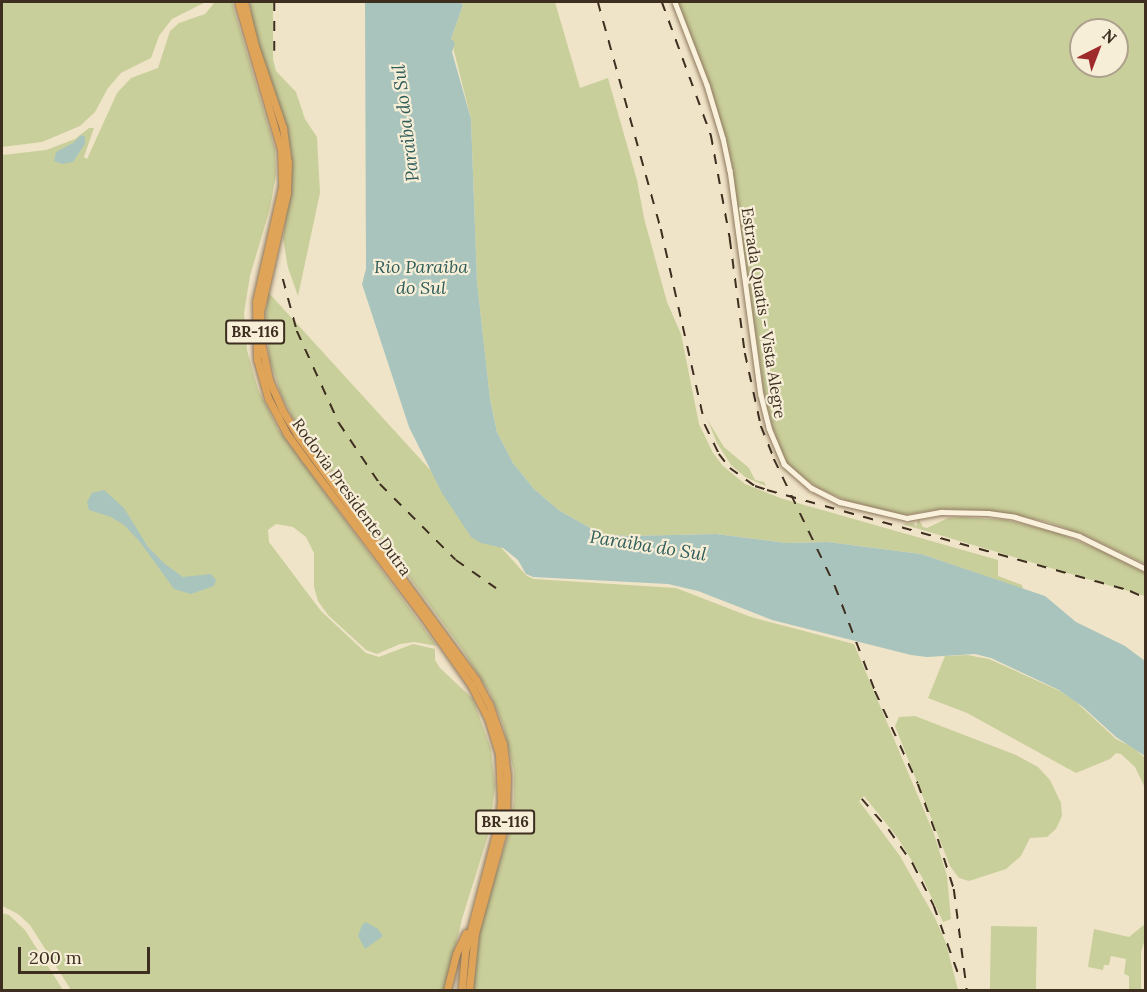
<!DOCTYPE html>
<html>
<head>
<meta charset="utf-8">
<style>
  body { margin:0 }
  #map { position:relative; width:1147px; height:992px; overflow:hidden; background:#f0e4c8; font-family:Lora,serif }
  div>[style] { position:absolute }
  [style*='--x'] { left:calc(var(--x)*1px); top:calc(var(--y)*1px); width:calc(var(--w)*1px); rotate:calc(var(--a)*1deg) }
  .green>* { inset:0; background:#c9cf9b; transform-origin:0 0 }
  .water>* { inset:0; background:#a9c4bc }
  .roads { filter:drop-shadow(0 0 2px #8d765c) drop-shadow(0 0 2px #8d765c) }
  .tertiary>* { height:4.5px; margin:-2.25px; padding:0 2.25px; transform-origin:2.25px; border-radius:2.25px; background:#faf1dc }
  .motorway>* { height:7px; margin:-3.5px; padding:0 3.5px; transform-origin:3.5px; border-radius:3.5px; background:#e0a458 }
  .rail>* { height:1.5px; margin-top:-0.75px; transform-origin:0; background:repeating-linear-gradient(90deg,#3d2e20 0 10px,transparent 0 20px) }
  span { translate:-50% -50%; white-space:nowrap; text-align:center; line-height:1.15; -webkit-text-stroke:4.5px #f7eed8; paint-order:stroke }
  .shield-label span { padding:2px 4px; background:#f7eed8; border:2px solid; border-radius:4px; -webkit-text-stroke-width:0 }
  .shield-label { font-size:15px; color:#3d2e20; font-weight:700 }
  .street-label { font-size:16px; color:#3d2e20 }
  .water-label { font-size:18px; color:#2f5d5a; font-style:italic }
  .frame { position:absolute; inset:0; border:3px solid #3d2e20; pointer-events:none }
  .north { position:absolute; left:1069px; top:18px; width:60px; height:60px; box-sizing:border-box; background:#f7eed8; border:2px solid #ada18e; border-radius:50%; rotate:42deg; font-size:16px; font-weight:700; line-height:24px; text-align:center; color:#3d2e20 }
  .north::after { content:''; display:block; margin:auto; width:21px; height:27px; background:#9e2a2b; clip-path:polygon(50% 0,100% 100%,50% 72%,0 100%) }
  .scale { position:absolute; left:18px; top:947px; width:132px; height:27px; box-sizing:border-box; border:3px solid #3d2e20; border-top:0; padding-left:8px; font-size:18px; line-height:21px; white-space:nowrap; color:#3d2e20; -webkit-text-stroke:4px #f7eed8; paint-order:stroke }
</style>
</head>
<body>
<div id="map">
  <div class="green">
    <div style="clip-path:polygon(2px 2px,206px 2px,172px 19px,159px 36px,151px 58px,121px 73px,108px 88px,95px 112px,80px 126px,42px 142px,2px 147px)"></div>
    <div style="clip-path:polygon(215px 2px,232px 2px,275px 149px,276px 175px,270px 208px,250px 276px,244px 313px,247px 350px,258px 389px,278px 429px,437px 646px,414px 642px,400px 644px,377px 654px,366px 650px,328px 615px,318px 601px,314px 587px,314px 553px,306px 537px,293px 527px,276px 524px,268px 530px,269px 542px,321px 611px,366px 653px,379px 657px,413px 644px,435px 649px,435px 660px,440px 668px,473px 699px,491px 749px,495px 785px,490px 829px,462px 919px,445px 990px,71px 990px,30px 925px,18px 914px,2px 906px,2px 155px,46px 150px,75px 139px,89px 128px,94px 128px,84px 157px,87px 159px,117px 93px,131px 78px,158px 68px,170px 31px,179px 23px,205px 14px)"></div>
    <div style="clip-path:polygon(250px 2px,273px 2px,273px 59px,276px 71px,296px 92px,305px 119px,317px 137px,320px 193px,298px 296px,288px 268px,283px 238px,291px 182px,291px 152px,283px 119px,253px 30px)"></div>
    <div style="clip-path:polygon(460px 2px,555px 2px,580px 88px,608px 78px,637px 180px,644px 218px,667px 302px,681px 334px,699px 424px,713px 453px,723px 466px,745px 484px,780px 498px,998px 560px,998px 576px,1022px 585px,1023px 589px,921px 554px,828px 542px,787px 543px,716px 534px,629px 536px,601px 534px,560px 511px,534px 489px,513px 463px,497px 432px,490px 399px,477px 282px,471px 119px,451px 39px,463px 5px)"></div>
    <div style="clip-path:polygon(evenodd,677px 2px,1145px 2px,1145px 564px,1086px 536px,1048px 522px,1014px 515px,988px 511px,943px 509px,904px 515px,848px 501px,820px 489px,792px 470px,780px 451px,766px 406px,731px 160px,710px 85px,677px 2px,1081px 30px,1117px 30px,1117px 66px,1081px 66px,1081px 30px)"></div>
    <div style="clip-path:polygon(268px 292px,527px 576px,534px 579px,676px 588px,751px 617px,854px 644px,934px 834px,947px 876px,951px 919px,943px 922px,922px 877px,897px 837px,864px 796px,859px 801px,900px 856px,935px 918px,946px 943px,958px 990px,471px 990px,478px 930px,510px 829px,514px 801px,514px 772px,503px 725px,490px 693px,462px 649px,294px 420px,280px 392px,270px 360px,265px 325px)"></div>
    <div style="clip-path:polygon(707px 419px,724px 447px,749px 468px,755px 480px,764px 482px,766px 486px,745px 477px,731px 465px,717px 443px)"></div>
    <div style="clip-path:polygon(918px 518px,923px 527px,927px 528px,948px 518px,963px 517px,1006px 520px,1057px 533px,1100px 550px,1145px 573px,1145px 596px,902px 524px,914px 523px,916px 527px)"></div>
    <div style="clip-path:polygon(967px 655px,989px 659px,1060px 691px,1075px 701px,1116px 739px,1134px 748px,1145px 758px,1145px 788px,1135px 767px,1121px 754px,1116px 753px,1110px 759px,1076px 773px,967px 713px,928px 698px,945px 656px)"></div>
    <div style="clip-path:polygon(915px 716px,1016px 755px,1038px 767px,1050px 780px,1061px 803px,1062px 816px,1056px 829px,1047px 837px,1030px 838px,1021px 856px,1006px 869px,969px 881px,959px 878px,950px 866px,895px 726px,899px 717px)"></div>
    <div style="clip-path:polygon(2px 913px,9px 915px,25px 930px,63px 990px,2px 990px)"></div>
    <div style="clip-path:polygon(1145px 924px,1145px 939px,1141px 952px,1141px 990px,1129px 990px,1129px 976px,1124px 974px,1126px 959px,1111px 956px,1109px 965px,1104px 965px,1103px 970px,1088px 967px,1094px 929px,1129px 937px)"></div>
    <div style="left:991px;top:926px;width:46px;height:64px;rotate:1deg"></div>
  </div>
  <div class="water">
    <div style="clip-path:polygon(365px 2px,460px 2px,463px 5px,451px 39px,455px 43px,452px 52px,471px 119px,477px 282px,490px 399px,497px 432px,513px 463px,534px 489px,560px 511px,601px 534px,629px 536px,716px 534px,787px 543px,828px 542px,921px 554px,1045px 596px,1076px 622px,1125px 646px,1145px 661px,1145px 756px,1116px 737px,1083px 707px,1059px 690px,991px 658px,975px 654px,927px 657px,911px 655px,772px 620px,698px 591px,668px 584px,533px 577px,526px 574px,518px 560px,503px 548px,481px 543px,471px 537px,442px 493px,409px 427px,362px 284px,366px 269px)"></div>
    <div style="clip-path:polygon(81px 135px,85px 137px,85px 144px,73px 162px,62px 164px,54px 161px,56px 152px,73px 143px)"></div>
    <div style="clip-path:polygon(104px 490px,124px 508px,148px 547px,165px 564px,183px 577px,211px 574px,216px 580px,214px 586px,191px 594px,174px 589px,140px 542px,124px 525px,111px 517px,89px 510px,87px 502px,92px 493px)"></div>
    <div style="clip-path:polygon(366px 922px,378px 929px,383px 936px,365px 949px,358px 936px,362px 925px)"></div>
  </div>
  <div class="roads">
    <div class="tertiary">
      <div style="--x:675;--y:2;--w:89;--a:68.9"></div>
      <div style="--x:707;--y:85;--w:55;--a:73.2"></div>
      <div style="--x:723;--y:138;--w:33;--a:78"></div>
      <div style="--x:730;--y:170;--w:227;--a:82.2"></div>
      <div style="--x:761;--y:395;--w:34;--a:76"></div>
      <div style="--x:769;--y:428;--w:39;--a:67"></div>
      <div style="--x:784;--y:464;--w:37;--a:41"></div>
      <div style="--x:812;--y:488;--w:31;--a:27"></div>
      <div style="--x:840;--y:502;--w:69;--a:13.4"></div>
      <div style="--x:907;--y:518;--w:35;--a:-10"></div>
      <div style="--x:941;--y:512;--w:47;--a:1.2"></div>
      <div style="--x:988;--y:513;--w:27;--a:8"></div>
      <div style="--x:1015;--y:517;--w:67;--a:16.5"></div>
      <div style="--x:1079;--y:536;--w:75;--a:26.2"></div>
    </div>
    <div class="motorway">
      <div style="--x:238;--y:2;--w:154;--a:73.8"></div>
      <div style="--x:281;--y:150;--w:37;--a:88"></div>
      <div style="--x:282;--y:187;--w:117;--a:102.8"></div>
      <div style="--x:256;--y:301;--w:58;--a:89"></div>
      <div style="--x:257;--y:359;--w:41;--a:74.2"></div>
      <div style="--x:268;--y:398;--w:41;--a:62.2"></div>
      <div style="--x:287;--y:434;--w:31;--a:54"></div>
      <div style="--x:305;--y:459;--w:200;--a:53.1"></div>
      <div style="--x:425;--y:619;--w:80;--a:55.1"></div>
      <div style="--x:471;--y:685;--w:37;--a:63"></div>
      <div style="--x:488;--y:718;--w:39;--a:73"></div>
      <div style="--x:499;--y:755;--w:46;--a:87.5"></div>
      <div style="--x:501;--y:801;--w:25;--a:97"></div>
      <div style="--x:498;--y:826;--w:130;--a:104.7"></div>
      <div style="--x:465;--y:952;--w:38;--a:95"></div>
      <div style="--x:244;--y:2;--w:45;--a:76"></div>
      <div style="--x:255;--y:46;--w:87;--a:71.1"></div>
      <div style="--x:283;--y:128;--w:34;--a:82"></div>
      <div style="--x:288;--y:162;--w:31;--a:92"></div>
      <div style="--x:287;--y:193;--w:122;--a:102.8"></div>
      <div style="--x:260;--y:312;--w:30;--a:88"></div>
      <div style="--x:261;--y:342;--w:39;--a:78"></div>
      <div style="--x:269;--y:380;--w:36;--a:66"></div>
      <div style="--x:284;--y:413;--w:26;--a:59"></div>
      <div style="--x:297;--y:435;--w:303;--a:53.8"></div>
      <div style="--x:476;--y:680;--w:27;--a:62"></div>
      <div style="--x:489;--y:704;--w:42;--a:70.7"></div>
      <div style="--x:503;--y:744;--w:31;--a:83"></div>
      <div style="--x:507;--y:775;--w:45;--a:91.3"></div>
      <div style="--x:506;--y:820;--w:117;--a:105.3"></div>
      <div style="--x:475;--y:933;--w:57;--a:96"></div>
      <div style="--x:447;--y:990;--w:37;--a:-76"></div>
      <div style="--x:456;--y:954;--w:23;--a:-65"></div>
    </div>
  </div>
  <div class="rail">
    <div style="--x:598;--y:2;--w:236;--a:74.5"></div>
    <div style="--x:661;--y:229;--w:201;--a:77.3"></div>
    <div style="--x:705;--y:425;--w:32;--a:64"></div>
    <div style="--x:719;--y:454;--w:18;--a:52"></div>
    <div style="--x:730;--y:468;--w:31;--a:36"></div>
    <div style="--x:755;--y:486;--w:13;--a:18"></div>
    <div style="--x:767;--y:490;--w:377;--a:15.5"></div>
    <div style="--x:1130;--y:591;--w:17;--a:24"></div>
    <div style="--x:662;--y:2;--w:142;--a:69.8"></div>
    <div style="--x:711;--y:135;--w:106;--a:79.6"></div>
    <div style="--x:730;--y:239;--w:115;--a:82.5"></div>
    <div style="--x:745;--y:353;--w:75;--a:77.6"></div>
    <div style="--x:761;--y:426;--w:35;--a:68"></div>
    <div style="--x:774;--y:459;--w:141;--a:64.3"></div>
    <div style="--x:835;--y:586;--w:112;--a:69.1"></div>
    <div style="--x:875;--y:691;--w:102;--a:65.2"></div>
    <div style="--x:918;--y:784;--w:59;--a:70"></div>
    <div style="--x:938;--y:839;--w:52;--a:72.3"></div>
    <div style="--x:954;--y:889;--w:102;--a:82.7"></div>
    <div style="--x:274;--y:51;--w:49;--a:-90"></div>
    <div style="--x:283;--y:279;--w:54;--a:74.9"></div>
    <div style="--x:297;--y:331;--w:101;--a:65.5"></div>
    <div style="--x:339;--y:423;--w:73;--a:56.1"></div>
    <div style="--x:380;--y:484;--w:107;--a:45"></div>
    <div style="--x:456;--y:560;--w:49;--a:35"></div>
    <div style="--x:862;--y:799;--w:41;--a:48.9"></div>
    <div style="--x:889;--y:830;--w:42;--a:54.8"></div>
    <div style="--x:913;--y:864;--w:47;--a:63.4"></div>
    <div style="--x:934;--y:906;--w:71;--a:70.3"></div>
  </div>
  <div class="shield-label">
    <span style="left:255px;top:332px">BR-116</span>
    <span style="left:505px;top:822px">BR-116</span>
  </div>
  <div class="street-label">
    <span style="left:764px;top:313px;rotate:81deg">Estrada Quatis - Vista Alegre</span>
    <span style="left:352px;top:497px;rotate:54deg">Rodovia Presidente Dutra</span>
  </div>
  <div class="water-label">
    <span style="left:406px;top:123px;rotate:-97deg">Paraiba do Sul</span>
    <span style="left:421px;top:278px">Rio Paraiba<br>do Sul</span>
    <span style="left:648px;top:546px;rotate:9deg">Paraiba do Sul</span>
  </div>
  <div class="frame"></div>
  <div class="north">N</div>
  <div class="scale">200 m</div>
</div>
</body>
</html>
